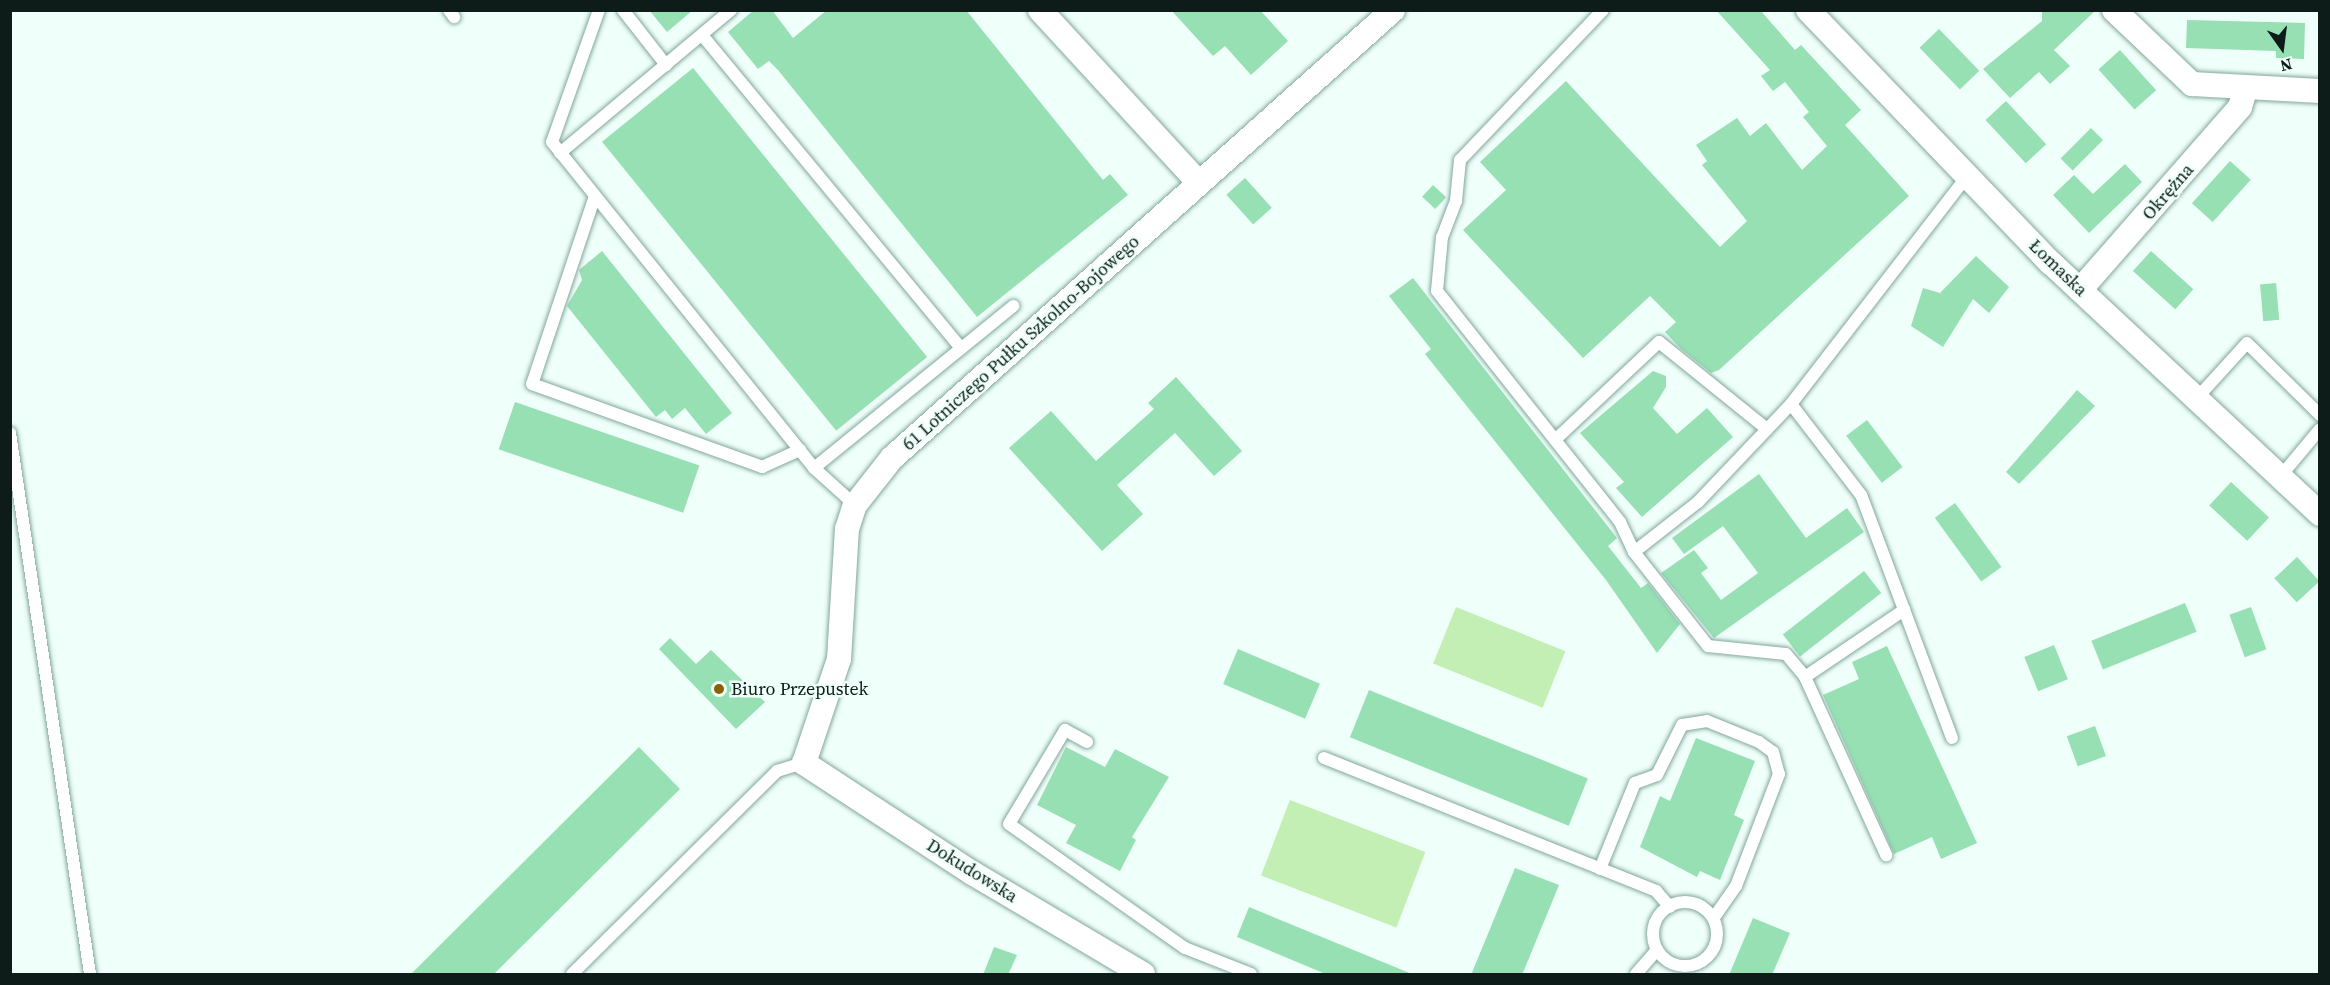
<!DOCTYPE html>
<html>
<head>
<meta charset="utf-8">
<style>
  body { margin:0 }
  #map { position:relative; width:2330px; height:985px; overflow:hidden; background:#effffa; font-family:"Source Serif 4",serif }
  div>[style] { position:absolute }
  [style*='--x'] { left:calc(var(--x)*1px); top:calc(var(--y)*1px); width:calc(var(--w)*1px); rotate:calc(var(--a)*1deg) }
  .green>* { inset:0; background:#c3efb4; transform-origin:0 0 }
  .building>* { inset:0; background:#97e0b4; transform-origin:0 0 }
  .roads { filter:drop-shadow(0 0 2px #82a79d) drop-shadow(0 0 2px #82a79d) }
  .lane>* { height:12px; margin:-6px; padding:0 6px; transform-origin:6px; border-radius:6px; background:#fff }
  .lane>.ring { margin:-6px; padding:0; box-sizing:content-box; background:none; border:12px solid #fff; border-radius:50% }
  .street>* { height:24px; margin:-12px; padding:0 12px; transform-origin:12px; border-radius:12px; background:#fff }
  .dots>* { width:16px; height:16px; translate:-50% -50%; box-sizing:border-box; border:3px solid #effffa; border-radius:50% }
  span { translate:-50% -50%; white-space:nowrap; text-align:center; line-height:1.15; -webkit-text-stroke:5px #effffa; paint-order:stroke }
  .street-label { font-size:18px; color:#0d1c18 }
  .poi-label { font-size:18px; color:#0d1c18 }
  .left { translate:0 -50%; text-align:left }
  .frame { position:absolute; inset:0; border:12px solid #0d1c18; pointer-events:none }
  .north { position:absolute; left:2252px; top:18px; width:60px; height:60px; -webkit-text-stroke:4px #effffa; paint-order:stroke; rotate:166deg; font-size:16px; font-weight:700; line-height:24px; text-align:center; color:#0d1c18 }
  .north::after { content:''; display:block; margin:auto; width:21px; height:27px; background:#0d1c18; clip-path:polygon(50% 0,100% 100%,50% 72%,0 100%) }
</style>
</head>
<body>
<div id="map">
  <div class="green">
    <div style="left:1456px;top:607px;width:118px;height:61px;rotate:22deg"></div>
    <div style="left:1290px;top:800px;width:145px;height:81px;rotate:21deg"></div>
  </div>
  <div class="building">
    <div style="clip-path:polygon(649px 10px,693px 10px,667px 32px)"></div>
    <div style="clip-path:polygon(754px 10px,772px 10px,793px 38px,827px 10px,966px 10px,1103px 180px,1110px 174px,1128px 195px,977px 317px,778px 70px,769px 61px,758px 69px,728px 32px)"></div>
    <div style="clip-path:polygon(1171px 10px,1260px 10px,1288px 41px,1251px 75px,1225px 46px,1213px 56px)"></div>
    <div style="clip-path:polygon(1716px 10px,1760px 10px,1795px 50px,1801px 45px,1861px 110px,1845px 125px,1909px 196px,1719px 370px,1711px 373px,1681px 349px,1665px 332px,1676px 322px,1650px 296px,1583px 358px,1463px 230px,1506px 190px,1480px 162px,1566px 81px,1720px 247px,1747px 221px,1702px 165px,1707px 161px,1696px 145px,1737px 118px,1750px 136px,1766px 123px,1802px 170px,1827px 146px,1803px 117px,1809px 112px,1785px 82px,1773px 91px,1761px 76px,1770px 70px)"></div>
    <div style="clip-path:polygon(2042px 10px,2096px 10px,2054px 50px,2070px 66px,2050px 84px,2039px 72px,2010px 98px,1983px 69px,2042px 21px)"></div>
    <div style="clip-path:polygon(2187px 20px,2305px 23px,2304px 59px,2276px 58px,2276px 51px,2186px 48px)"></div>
    <div style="left:1939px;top:29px;width:58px;height:27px;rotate:46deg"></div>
    <div style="left:2120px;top:50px;width:54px;height:29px;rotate:48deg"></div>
    <div style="left:693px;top:68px;width:372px;height:117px;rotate:51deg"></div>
    <div style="left:2006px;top:101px;width:59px;height:28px;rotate:47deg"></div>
    <div style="left:2091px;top:128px;width:17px;height:43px;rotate:45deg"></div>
    <div style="left:2230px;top:161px;width:28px;height:57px;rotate:42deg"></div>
    <div style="clip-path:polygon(2125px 164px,2142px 182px,2089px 233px,2053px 195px,2074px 175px,2093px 194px)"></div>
    <div style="left:1245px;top:178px;width:40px;height:25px;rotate:48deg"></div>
    <div style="left:1433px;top:185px;width:18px;height:16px;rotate:43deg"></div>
    <div style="clip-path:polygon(602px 251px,732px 413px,706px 434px,685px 408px,672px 419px,665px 410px,656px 417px,567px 306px,582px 280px,579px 270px)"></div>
    <div style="left:2151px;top:251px;width:57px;height:27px;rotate:42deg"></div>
    <div style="clip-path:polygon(1976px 256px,2009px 287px,1989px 313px,1973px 299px,1943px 347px,1911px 326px,1923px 288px,1940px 293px)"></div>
    <div style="clip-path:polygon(1413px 278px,1617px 538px,1608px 546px,1641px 588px,1648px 583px,1680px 624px,1657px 653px,1606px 580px,1425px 354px,1431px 349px,1389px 296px)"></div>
    <div style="left:2276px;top:283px;width:37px;height:16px;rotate:85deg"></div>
    <div style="clip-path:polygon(1653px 371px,1666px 376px,1666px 387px,1653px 408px,1677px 434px,1707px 408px,1733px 437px,1642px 517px,1616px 488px,1624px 482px,1580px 433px)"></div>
    <div style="clip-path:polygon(1176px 377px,1242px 451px,1214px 476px,1175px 433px,1117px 485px,1143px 514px,1102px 551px,1009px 448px,1051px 411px,1096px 461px,1154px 409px,1148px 403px)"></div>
    <div style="clip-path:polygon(2077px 390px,2095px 406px,2019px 484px,2006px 472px)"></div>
    <div style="left:515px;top:402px;width:195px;height:50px;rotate:19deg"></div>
    <div style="left:1867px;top:420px;width:59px;height:26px;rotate:53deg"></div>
    <div style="clip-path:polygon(1759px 474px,1806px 538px,1847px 508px,1864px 532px,1714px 638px,1661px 573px,1694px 550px,1708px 568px,1701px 573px,1721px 600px,1758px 573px,1723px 526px,1684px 554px,1672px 538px)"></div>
    <div style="left:2231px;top:482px;width:52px;height:32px;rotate:43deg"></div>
    <div style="left:1955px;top:503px;width:79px;height:25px;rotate:54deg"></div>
    <div style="left:2297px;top:557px;width:33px;height:31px;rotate:47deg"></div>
    <div style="left:1864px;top:571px;width:28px;height:103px;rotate:52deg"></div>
    <div style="left:2185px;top:603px;width:31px;height:101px;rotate:68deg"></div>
    <div style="left:2251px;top:607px;width:45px;height:23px;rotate:70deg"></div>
    <div style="clip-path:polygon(670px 638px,696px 664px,711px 650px,765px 702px,736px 729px,659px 649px)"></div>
    <div style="left:2054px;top:645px;width:37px;height:32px;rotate:68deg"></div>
    <div style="clip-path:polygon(1887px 646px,1977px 843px,1941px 859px,1932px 837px,1894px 854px,1823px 695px,1859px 679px,1852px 662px)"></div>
    <div style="left:1238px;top:649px;width:89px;height:38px;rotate:23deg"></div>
    <div style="left:1369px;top:690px;width:236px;height:51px;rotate:22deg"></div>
    <div style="left:2095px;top:726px;width:32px;height:30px;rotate:70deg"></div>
    <div style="clip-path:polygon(1696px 738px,1755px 761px,1734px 815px,1744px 820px,1720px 880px,1700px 871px,1697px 877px,1640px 847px,1660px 796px,1670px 801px)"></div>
    <div style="clip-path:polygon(639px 747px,680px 789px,493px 975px,410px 975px)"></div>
    <div style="clip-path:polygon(1066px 747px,1105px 767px,1115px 749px,1169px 777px,1132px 837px,1136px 840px,1120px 871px,1066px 843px,1076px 825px,1037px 805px)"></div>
    <div style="clip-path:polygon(1515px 868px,1559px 885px,1522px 975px,1471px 975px)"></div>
    <div style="clip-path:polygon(1249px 907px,1412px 974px,1412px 975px,1328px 975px,1237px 937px)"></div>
    <div style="clip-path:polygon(1753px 918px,1790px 933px,1772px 975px,1729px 975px)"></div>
    <div style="clip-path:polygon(994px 947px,1017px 955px,1008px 975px,983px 975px)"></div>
  </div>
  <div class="roads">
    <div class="lane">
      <div style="--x:449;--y:10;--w:9;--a:54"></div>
      <div style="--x:599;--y:10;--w:140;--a:109.6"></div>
      <div style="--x:552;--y:142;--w:418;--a:51.2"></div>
      <div style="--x:814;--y:468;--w:55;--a:42.1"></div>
      <div style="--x:623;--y:10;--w:70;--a:52"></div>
      <div style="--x:1603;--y:10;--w:207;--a:133.6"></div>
      <div style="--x:1460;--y:160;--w:41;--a:95.6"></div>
      <div style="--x:1456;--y:201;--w:39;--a:111"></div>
      <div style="--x:1442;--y:237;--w:54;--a:95.3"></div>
      <div style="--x:1437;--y:291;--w:295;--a:51.6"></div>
      <div style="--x:1620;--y:522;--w:33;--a:65"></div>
      <div style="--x:1634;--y:552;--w:120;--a:51.8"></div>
      <div style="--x:1708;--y:646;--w:78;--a:5.9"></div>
      <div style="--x:1786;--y:654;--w:30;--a:50"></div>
      <div style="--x:1805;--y:677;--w:196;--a:65.5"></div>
      <div style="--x:702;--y:35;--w:406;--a:50.4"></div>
      <div style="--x:560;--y:153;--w:223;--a:-39.9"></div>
      <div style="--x:595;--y:196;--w:198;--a:108.5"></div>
      <div style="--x:532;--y:384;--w:245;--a:19.8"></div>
      <div style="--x:762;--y:467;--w:42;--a:-24.1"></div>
      <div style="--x:2197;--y:398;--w:74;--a:-47.7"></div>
      <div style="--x:2247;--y:343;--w:103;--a:44.6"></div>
      <div style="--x:10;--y:433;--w:547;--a:81.59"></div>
      <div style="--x:1555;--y:440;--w:143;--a:-43.3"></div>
      <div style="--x:1659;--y:342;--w:139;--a:38.9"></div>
      <div style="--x:814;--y:468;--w:257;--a:-39.1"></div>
      <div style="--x:2280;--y:477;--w:62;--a:-50.2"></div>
      <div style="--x:1634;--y:552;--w:81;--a:-38"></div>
      <div style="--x:1698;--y:502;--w:135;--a:-46.5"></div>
      <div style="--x:1805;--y:677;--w:120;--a:-34.1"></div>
      <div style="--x:1952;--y:738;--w:259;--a:-110.5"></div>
      <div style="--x:1861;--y:495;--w:115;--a:-127.6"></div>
      <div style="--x:1791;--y:404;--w:288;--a:-52.3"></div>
      <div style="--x:1087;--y:742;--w:25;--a:-151"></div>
      <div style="--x:1065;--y:730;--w:109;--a:120.8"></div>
      <div style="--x:1009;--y:824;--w:215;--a:35.2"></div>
      <div style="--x:1185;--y:948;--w:71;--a:21.5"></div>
      <div style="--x:1324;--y:758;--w:358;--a:21.8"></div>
      <div style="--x:1656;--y:891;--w:21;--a:49"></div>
      <div style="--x:1600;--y:869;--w:93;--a:-67.9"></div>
      <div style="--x:1635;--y:783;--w:23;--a:-20"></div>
      <div style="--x:1657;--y:775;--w:56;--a:-63.4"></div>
      <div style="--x:1682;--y:725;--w:25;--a:-9"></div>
      <div style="--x:1707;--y:721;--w:56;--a:22"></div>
      <div style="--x:1759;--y:742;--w:17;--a:36"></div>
      <div style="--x:1773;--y:752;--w:23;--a:75"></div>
      <div style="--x:1779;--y:774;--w:120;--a:111"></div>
      <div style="--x:1736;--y:886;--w:39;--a:125"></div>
      <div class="ring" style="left:1653px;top:902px;width:52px;height:52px"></div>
      <div style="--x:572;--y:974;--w:289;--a:-44.7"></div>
      <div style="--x:777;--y:771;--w:28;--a:-17"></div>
      <div style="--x:1636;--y:974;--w:32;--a:-49"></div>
    </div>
    <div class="street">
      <div style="--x:1040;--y:10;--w:235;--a:47.4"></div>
      <div style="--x:1808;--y:10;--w:351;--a:46.2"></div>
      <div style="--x:2051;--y:263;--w:368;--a:43"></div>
      <div style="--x:2114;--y:10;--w:108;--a:43.5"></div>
      <div style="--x:2192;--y:84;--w:128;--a:3.1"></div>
      <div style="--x:2080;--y:290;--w:243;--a:-48.8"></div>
      <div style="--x:2240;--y:107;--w:21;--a:-73"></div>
      <div style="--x:1143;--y:974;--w:199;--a:-149.4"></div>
      <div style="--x:972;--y:873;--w:201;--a:-146.8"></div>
      <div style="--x:804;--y:763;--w:110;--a:-71.4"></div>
      <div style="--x:839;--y:659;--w:130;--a:-86.5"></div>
      <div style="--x:847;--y:529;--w:25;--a:-72"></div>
      <div style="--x:855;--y:505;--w:60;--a:-51.8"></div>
      <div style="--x:892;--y:458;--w:672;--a:-41.8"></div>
    </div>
  </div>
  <div class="dots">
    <div style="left:719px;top:689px;background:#895f00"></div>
  </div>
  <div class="street-label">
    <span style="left:2168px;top:192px;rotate:-49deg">Okrężna</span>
    <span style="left:2058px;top:268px;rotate:44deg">Łomaska</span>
    <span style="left:1021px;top:343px;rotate:-42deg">61 Lotniczego Pułku Szkolno-Bojowego</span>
    <span style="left:972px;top:871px;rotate:32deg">Dokudowska</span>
  </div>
  <div class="poi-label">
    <span class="left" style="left:731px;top:689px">Biuro Przepustek</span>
  </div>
  <div class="frame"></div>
  <div class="north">N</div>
</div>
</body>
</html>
